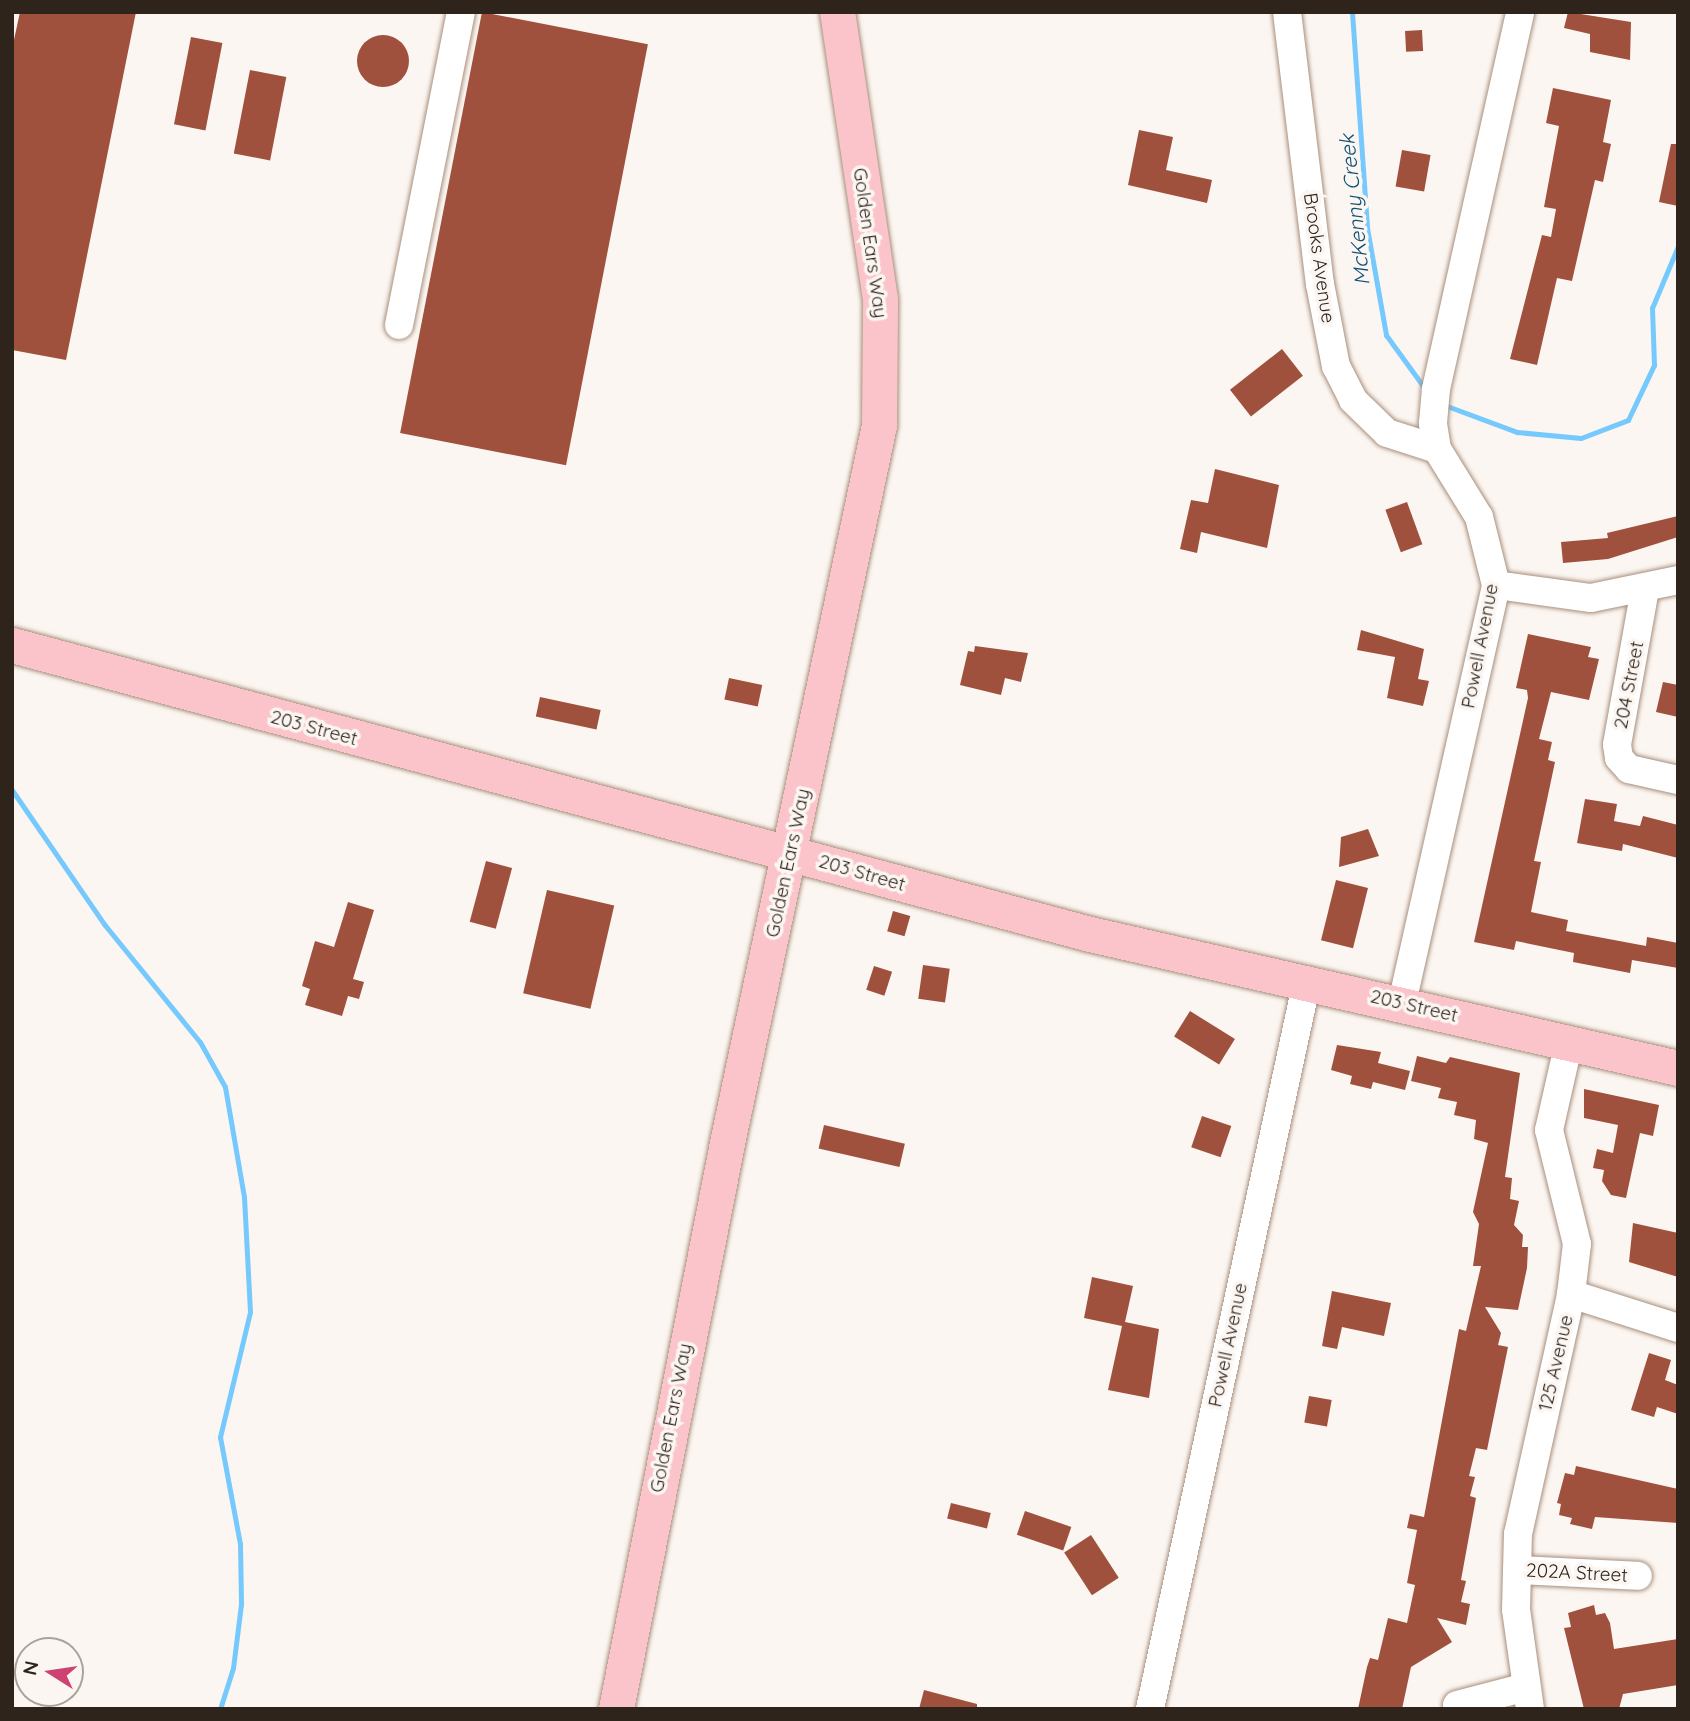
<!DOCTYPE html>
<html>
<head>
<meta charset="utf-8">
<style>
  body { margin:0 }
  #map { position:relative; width:1690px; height:1721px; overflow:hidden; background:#fcf6f2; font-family:Quicksand,sans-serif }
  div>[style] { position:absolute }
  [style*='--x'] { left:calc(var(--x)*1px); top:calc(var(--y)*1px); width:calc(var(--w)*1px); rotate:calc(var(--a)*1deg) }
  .stream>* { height:5px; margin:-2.5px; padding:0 2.5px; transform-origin:2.5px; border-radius:2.5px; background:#76c9fc }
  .building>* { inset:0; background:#9f513d; transform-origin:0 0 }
  .round { border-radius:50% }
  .roads { filter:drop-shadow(0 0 2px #a88f7b) drop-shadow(0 0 2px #a88f7b) }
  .minor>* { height:28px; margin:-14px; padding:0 14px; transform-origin:14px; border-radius:14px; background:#fff }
  .major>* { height:35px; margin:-17.5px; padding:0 17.5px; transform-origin:17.5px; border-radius:17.5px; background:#fbc4cb }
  span { translate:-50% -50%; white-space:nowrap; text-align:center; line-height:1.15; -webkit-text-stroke:7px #fcf6f2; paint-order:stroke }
  .street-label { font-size:19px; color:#2e241c }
  .water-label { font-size:21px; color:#105273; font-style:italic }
  .frame { position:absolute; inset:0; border:14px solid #2e241c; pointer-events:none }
  .north { position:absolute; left:14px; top:1637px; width:70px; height:70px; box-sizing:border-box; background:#fcf6f2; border:2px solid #aaa29c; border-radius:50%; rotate:282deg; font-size:19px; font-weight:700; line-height:28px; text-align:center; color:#2e241c }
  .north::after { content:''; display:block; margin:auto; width:24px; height:32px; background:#cd4173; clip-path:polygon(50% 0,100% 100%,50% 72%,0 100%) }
</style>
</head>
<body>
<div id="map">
  <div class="stream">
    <div style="--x:1352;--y:12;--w:217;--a:86"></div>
    <div style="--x:1367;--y:228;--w:109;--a:79.9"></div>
    <div style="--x:1386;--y:335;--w:68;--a:54"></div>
    <div style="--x:1447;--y:406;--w:75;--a:20.4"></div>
    <div style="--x:1517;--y:432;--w:64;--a:5.4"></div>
    <div style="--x:1581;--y:438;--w:50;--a:-21"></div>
    <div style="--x:1628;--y:420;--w:61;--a:-64.7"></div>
    <div style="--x:1654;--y:365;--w:57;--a:-92"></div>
    <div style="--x:1652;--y:308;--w:67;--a:-67.2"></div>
    <div style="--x:12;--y:790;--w:163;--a:55.5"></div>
    <div style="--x:104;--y:924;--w:152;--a:50.9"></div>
    <div style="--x:200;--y:1042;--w:51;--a:60.9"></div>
    <div style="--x:225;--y:1087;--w:112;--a:80.2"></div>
    <div style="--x:244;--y:1197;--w:115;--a:87"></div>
    <div style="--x:250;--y:1312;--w:129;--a:103.5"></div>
    <div style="--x:220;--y:1437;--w:109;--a:79.4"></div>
    <div style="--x:240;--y:1544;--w:60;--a:89"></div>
    <div style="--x:241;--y:1604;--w:64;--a:97.1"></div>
    <div style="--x:233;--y:1668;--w:43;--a:107.6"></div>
  </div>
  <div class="building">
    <div style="clip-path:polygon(20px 12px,136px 12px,66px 360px,12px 350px,12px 49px)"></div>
    <div style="left:482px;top:12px;width:169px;height:429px;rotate:11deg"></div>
    <div style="clip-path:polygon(1568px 12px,1631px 22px,1630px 60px,1590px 52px,1590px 34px,1564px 28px)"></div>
    <div style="left:1422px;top:30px;width:21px;height:17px;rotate:87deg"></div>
    <div class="round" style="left:357px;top:35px;width:52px;height:52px"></div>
    <div style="left:191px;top:37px;width:32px;height:89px;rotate:11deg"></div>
    <div style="left:250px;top:70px;width:37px;height:85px;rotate:11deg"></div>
    <div style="clip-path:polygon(1553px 88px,1611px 100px,1603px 142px,1611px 144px,1603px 182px,1595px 180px,1572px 281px,1557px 278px,1537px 365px,1510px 359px,1542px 235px,1551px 237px,1556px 209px,1544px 207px,1559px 126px,1546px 123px)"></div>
    <div style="clip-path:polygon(1139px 130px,1173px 137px,1166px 170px,1212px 180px,1207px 203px,1128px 185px)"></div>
    <div style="clip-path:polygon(1671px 144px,1678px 144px,1678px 206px,1659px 202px)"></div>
    <div style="left:1402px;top:150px;width:29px;height:37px;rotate:10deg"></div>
    <div style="left:1282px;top:349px;width:34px;height:66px;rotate:52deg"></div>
    <div style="clip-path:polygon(1215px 469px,1279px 485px,1267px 548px,1201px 532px,1197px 553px,1180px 549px,1191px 500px,1208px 503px)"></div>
    <div style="left:1407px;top:502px;width:45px;height:23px;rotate:70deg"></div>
    <div style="clip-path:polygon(1678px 516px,1678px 537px,1608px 559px,1563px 563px,1561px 542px,1608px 538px,1607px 533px)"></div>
    <div style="clip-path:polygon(1361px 630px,1424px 649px,1418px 679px,1429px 681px,1423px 706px,1387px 698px,1395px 657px,1357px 650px)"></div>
    <div style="clip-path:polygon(1528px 634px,1591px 647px,1588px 657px,1599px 659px,1589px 700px,1551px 692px,1539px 739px,1552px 742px,1548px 760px,1555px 762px,1534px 861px,1541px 862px,1531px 912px,1568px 920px,1566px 931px,1646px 946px,1647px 937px,1678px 943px,1678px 968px,1632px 960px,1630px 973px,1573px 962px,1574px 953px,1516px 941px,1514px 950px,1474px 942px,1528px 698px,1527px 690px,1516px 688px)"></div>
    <div style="clip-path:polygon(975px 646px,1028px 653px,1021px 682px,1005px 678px,1001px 695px,960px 685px,968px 651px,974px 652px)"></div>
    <div style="left:729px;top:678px;width:34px;height:22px;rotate:12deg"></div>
    <div style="clip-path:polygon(1663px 682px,1678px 685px,1678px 717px,1656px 712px)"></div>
    <div style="left:540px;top:697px;width:62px;height:20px;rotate:12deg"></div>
    <div style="clip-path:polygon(1585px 799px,1617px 804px,1614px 821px,1640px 826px,1643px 816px,1678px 825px,1678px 858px,1623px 844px,1622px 851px,1577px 843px)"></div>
    <div style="clip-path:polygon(1368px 829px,1379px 856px,1339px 867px,1341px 837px)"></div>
    <div style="left:486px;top:861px;width:27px;height:63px;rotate:15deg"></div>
    <div style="left:1336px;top:880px;width:33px;height:62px;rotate:14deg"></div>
    <div style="left:547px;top:890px;width:69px;height:106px;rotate:13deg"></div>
    <div style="clip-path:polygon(348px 902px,374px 910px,353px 979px,364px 982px,359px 999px,348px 996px,342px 1016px,305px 1005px,310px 989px,302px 986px,315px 941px,334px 947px)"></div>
    <div style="left:893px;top:911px;width:18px;height:21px;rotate:16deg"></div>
    <div style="left:923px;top:965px;width:27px;height:34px;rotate:8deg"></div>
    <div style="left:874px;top:966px;width:19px;height:25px;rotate:18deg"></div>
    <div style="left:1190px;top:1011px;width:53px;height:30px;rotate:32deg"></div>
    <div style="clip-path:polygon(1337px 1045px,1381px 1052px,1378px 1063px,1410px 1071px,1405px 1090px,1373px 1082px,1371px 1089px,1350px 1084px,1352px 1076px,1331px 1070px)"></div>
    <div style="clip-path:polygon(1417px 1056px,1446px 1063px,1450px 1057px,1520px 1073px,1505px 1177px,1512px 1178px,1510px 1199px,1519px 1201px,1514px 1225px,1523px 1235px,1522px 1247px,1528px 1247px,1527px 1268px,1518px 1310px,1485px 1307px,1501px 1333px,1498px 1345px,1508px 1347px,1487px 1450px,1476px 1448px,1469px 1476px,1475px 1477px,1470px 1496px,1476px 1498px,1461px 1580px,1466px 1581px,1461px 1602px,1470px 1604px,1466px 1625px,1437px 1618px,1452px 1642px,1411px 1667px,1402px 1709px,1358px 1709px,1367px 1667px,1370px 1658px,1378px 1660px,1388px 1618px,1407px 1623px,1415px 1585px,1407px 1583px,1417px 1530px,1407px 1528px,1410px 1514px,1424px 1517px,1459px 1329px,1466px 1331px,1481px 1266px,1473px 1266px,1479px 1224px,1473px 1212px,1488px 1143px,1474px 1139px,1476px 1120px,1454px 1115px,1457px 1102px,1438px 1098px,1441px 1088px,1411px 1081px)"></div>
    <div style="clip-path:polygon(1584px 1089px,1659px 1105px,1653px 1136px,1640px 1133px,1626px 1198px,1611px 1195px,1602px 1181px,1604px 1170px,1593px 1168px,1597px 1149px,1613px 1153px,1618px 1125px,1584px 1118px)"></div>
    <div style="left:1202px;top:1116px;width:31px;height:33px;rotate:19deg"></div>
    <div style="left:824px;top:1125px;width:83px;height:24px;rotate:13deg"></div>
    <div style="clip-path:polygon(1633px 1223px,1678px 1233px,1678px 1277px,1629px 1262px)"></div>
    <div style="clip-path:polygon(1092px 1277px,1133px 1286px,1125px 1322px,1159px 1329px,1149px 1398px,1108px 1390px,1122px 1326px,1084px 1318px)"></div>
    <div style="clip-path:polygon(1332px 1291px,1391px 1303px,1384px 1336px,1342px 1327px,1337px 1349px,1322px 1346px)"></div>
    <div style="clip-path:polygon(1649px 1353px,1671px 1360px,1665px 1380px,1678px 1385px,1678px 1414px,1657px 1407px,1654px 1417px,1631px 1410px)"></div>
    <div style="left:1309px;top:1396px;width:23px;height:27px;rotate:10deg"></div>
    <div style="clip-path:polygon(1576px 1466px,1678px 1489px,1678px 1523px,1595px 1517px,1592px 1529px,1570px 1524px,1572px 1518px,1559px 1515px,1561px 1504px,1557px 1503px,1565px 1473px,1574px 1475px)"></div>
    <div style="left:951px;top:1503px;width:41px;height:16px;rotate:14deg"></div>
    <div style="left:1025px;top:1511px;width:49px;height:25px;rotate:19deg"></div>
    <div style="left:1091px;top:1535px;width:51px;height:32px;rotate:57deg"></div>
    <div style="clip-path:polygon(1594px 1605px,1596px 1615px,1605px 1613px,1610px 1623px,1614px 1649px,1678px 1639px,1678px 1685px,1623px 1694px,1619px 1709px,1584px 1709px,1564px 1628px,1571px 1627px,1568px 1613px)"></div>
    <div style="clip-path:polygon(924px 1690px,977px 1704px,977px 1709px,919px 1709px)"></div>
  </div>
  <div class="roads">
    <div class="minor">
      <div style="--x:1287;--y:12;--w:274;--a:83.1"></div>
      <div style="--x:1320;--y:284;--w:84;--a:79"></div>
      <div style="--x:1336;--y:366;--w:38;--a:63"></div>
      <div style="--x:1353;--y:400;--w:47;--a:44.1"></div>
      <div style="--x:1387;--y:433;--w:52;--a:17.7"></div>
      <div style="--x:399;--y:325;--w:319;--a:-78.8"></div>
      <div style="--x:1496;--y:585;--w:96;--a:7.8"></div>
      <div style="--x:1591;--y:598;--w:89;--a:-11.7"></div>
      <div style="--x:1645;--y:589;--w:158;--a:100.2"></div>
      <div style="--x:1617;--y:745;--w:13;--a:81"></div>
      <div style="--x:1619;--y:758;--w:15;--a:48"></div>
      <div style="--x:1629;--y:769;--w:50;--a:12.7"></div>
      <div style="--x:1402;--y:1003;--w:428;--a:-77.3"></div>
      <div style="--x:1496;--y:585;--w:70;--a:-104"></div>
      <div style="--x:1479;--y:517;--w:80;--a:-121.7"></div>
      <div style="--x:1437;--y:449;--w:26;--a:-99"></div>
      <div style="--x:1433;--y:423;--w:34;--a:-85"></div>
      <div style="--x:1436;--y:389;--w:386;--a:-77.4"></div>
      <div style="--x:1571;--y:1294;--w:112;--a:17.6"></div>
      <div style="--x:1517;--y:1570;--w:121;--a:2.8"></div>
      <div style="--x:1457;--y:1705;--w:71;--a:-14.6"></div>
      <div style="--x:1150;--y:1709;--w:745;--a:-77.83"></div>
      <div style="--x:1530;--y:1709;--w:101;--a:-98"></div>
      <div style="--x:1516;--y:1609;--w:75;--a:-88.5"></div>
      <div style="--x:1518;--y:1534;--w:246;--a:-77.5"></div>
      <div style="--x:1571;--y:1294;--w:50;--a:-83.2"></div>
      <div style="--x:1577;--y:1244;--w:117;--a:-103.8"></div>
      <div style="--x:1549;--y:1130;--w:90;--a:-77.2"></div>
    </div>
    <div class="major">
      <div style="--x:12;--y:645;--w:1116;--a:15.01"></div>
      <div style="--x:1090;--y:934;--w:603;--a:12.84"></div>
      <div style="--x:616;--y:1709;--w:582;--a:-78.9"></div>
      <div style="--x:728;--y:1138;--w:729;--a:-78.04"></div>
      <div style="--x:879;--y:425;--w:126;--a:-89.5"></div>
      <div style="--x:880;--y:299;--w:290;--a:-98.5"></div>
    </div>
  </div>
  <div class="street-label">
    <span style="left:870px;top:243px;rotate:82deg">Golden Ears Way</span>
    <span style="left:1319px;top:258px;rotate:82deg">Brooks Avenue</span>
    <span style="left:1480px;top:646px;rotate:-79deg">Powell Avenue</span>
    <span style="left:1629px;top:685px;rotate:-79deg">204 Street</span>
    <span style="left:314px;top:728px;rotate:15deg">203 Street</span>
    <span style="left:788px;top:863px;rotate:-78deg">Golden Ears Way</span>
    <span style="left:862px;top:873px;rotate:16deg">203 Street</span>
    <span style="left:1414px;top:1006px;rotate:13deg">203 Street</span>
    <span style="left:1228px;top:1345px;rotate:-78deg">Powell Avenue</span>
    <span style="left:1556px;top:1363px;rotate:-77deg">125 Avenue</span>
    <span style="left:671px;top:1418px;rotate:-79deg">Golden Ears Way</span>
    <span style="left:1577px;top:1573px;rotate:3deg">202A Street</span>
  </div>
  <div class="water-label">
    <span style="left:1354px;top:210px;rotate:-96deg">McKenny Creek</span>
  </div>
  <div class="frame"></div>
  <div class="north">N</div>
</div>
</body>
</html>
